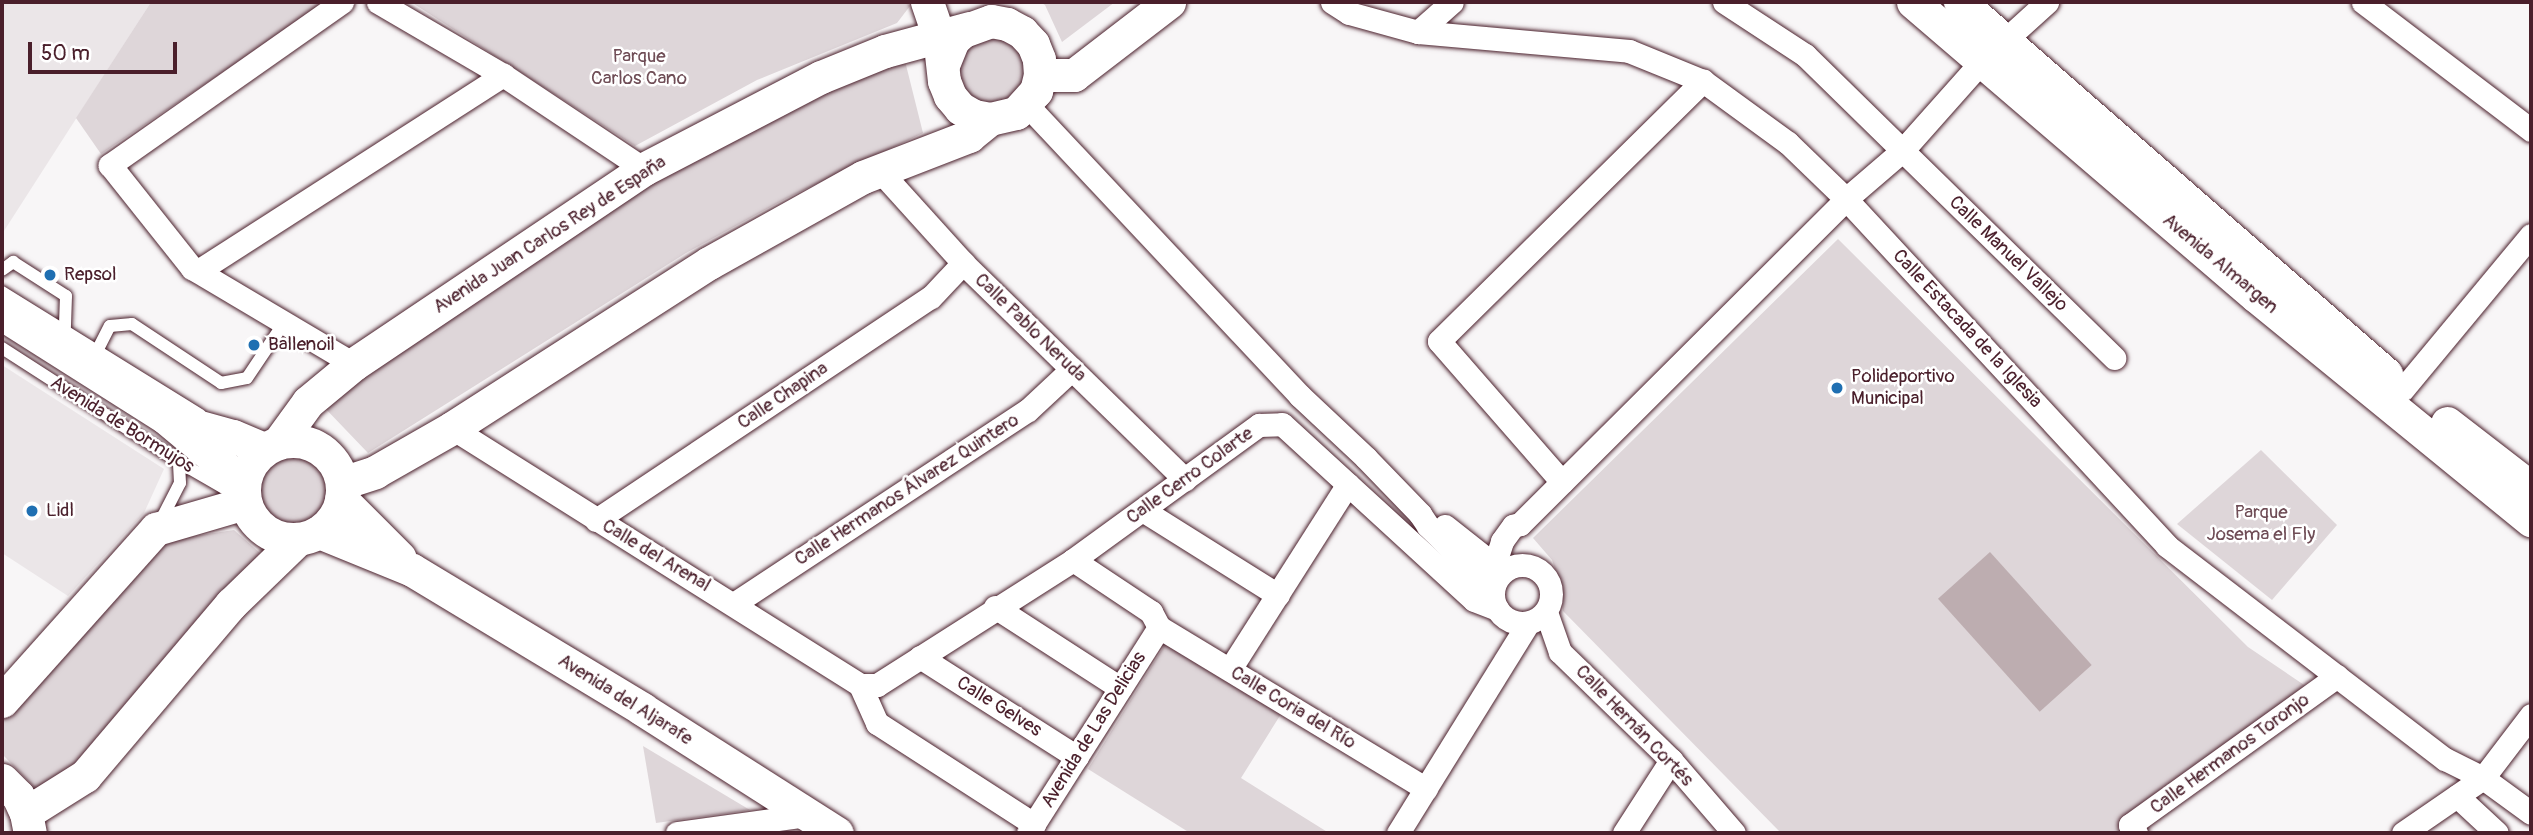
<!DOCTYPE html>
<html>
<head>
<meta charset="utf-8">
<style>
  body { margin:0 }
  #map { position:relative; width:2533px; height:835px; overflow:hidden; background:#f8f6f7; font-family:Pangolin,sans-serif }
  div>[style] { position:absolute }
  [style*='--x'] { left:calc(var(--x)*1px); top:calc(var(--y)*1px); width:calc(var(--w)*1px); rotate:calc(var(--a)*1deg) }
  .built>* { inset:0; background:#ebe6e8 }
  .green>* { inset:0; background:#ded6d9 }
  .round { border-radius:50% }
  .water>* { inset:0; background:#bdadb0; transform-origin:0 0 }
  .roads { filter:drop-shadow(0 0 2px #4a1f2b) drop-shadow(0 0 2px #4a1f2b) }
  .lane>* { height:12px; margin:-6px; padding:0 6px; transform-origin:6px; border-radius:6px; background:#fff }
  .street>* { height:23px; margin:-11.5px; padding:0 11.5px; transform-origin:11.5px; border-radius:11.5px; background:#fff }
  .street>.ring { margin:-11.5px; padding:0; box-sizing:content-box; background:none; border:23px solid #fff; border-radius:50% }
  .secondary>* { height:33px; margin:-16.5px; padding:0 16.5px; transform-origin:16.5px; border-radius:16.5px; background:#fff }
  .secondary>.ring { margin:-16.5px; padding:0; box-sizing:content-box; background:none; border:33px solid #fff; border-radius:50% }
  .dots>* { width:19px; height:19px; translate:-50% -50%; box-sizing:border-box; border:4px solid #fff; border-radius:50% }
  span { translate:-50% -50%; white-space:nowrap; text-align:center; line-height:1.15; -webkit-text-stroke:5px #fff; paint-order:stroke }
  .park-label { font-size:19px; color:#6f4d56 }
  .street-label { font-size:19px; color:#4a1f2b }
  .poi-label { font-size:19px; color:#4a1f2b }
  .left { translate:0 -50%; text-align:left }
  .frame { position:absolute; inset:0; border:4px solid #4a1f2b; pointer-events:none }
  .scale { position:absolute; left:28px; top:42px; width:149px; height:32px; box-sizing:border-box; border:4px solid #4a1f2b; border-top:0; padding-left:9px; font-size:21px; line-height:24px; white-space:nowrap; color:#4a1f2b; -webkit-text-stroke:5px #fff; paint-order:stroke }
</style>
</head>
<body>
<div id="map">
  <div class="built">
    <div style="clip-path:polygon(2px 2px,151px 2px,2px 234px)"></div>
    <div style="clip-path:polygon(2px 365px,164px 469px,144px 513px,68px 596px,2px 553px)"></div>
  </div>
  <div class="green">
    <div style="clip-path:polygon(151px 2px,327px 2px,101px 154px,76px 118px)"></div>
    <div style="clip-path:polygon(411px 2px,906px 2px,910px 6px,897px 23px,757px 80px,635px 146px)"></div>
    <div style="clip-path:polygon(1040px 2px,1115px 2px,1062px 42px,1045px 5px)"></div>
    <div style="clip-path:polygon(993px 33px,1023px 51px,1026px 86px,997px 108px,963px 95px,956px 59px,961px 49px)"></div>
    <div style="clip-path:polygon(905px 61px,923px 133px,787px 198px,686px 253px,368px 453px,322px 405px,650px 180px,827px 85px)"></div>
    <div style="clip-path:polygon(1838px 239px,2248px 647px,2322px 697px,2141px 826px,2143px 833px,1781px 833px,1563px 611px,1561px 586px,1552px 560px,1533px 538px)"></div>
    <div style="clip-path:polygon(2261px 450px,2337px 525px,2272px 600px,2177px 524px)"></div>
    <div class="round" style="left:255px;top:452px;width:76px;height:76px"></div>
    <div style="clip-path:polygon(234px 530px,260px 553px,66px 773px,37px 790px,2px 754px,2px 720px,161px 541px)"></div>
    <div style="clip-path:polygon(1166px 643px,1281px 714px,1241px 778px,1329px 833px,1190px 833px,1088px 769px)"></div>
    <div style="clip-path:polygon(643px 746px,750px 810px,656px 823px)"></div>
  </div>
  <div class="water">
    <div style="left:1990px;top:552px;width:152px;height:70px;rotate:48deg"></div>
  </div>
  <div class="roads">
    <div class="lane">
      <div style="--x:2;--y:270;--w:14;--a:-36"></div>
      <div style="--x:13;--y:262;--w:63;--a:32.7"></div>
      <div style="--x:66;--y:296;--w:36;--a:92"></div>
      <div style="--x:2;--y:292;--w:233;--a:31.8"></div>
      <div style="--x:2;--y:348;--w:211;--a:32.8"></div>
      <div style="--x:179;--y:462;--w:68;--a:30"></div>
      <div style="--x:97;--y:351;--w:28;--a:-63"></div>
      <div style="--x:110;--y:326;--w:22;--a:-5"></div>
      <div style="--x:132;--y:324;--w:107;--a:33.5"></div>
      <div style="--x:221;--y:383;--w:26;--a:-11"></div>
      <div style="--x:247;--y:378;--w:66;--a:-56.1"></div>
      <div style="--x:159;--y:524;--w:46;--a:-62.9"></div>
      <div style="--x:180;--y:483;--w:21;--a:-93"></div>
    </div>
    <div class="street">
      <div style="--x:342;--y:2;--w:284;--a:144.9"></div>
      <div style="--x:110;--y:165;--w:132;--a:51.5"></div>
      <div style="--x:192;--y:268;--w:188;--a:30.7"></div>
      <div style="--x:378;--y:2;--w:145;--a:30.3"></div>
      <div style="--x:503;--y:75;--w:169;--a:33.7"></div>
      <div style="--x:1332;--y:2;--w:20;--a:33"></div>
      <div style="--x:1349;--y:13;--w:72;--a:15.4"></div>
      <div style="--x:1418;--y:32;--w:212;--a:5.1"></div>
      <div style="--x:1629;--y:51;--w:80;--a:22.1"></div>
      <div style="--x:1703;--y:81;--w:105;--a:36.1"></div>
      <div style="--x:1788;--y:143;--w:81;--a:44"></div>
      <div style="--x:1846;--y:199;--w:473;--a:47.2"></div>
      <div style="--x:2167;--y:546;--w:350;--a:37.5"></div>
      <div style="--x:2445;--y:759;--w:42;--a:26.6"></div>
      <div style="--x:2483;--y:778;--w:59;--a:36.1"></div>
      <div style="--x:1724;--y:2;--w:97;--a:33.2"></div>
      <div style="--x:1805;--y:55;--w:433;--a:44.4"></div>
      <div style="--x:2363;--y:2;--w:211;--a:37.3"></div>
      <div style="--x:1418;--y:32;--w:45;--a:-41.4"></div>
      <div style="--x:1027;--y:105;--w:398;--a:46.8"></div>
      <div style="--x:1299;--y:395;--w:92;--a:43.2"></div>
      <div style="--x:1366;--y:458;--w:78;--a:46"></div>
      <div style="--x:1420;--y:514;--w:14;--a:56"></div>
      <div style="--x:1428;--y:526;--w:90;--a:44.5"></div>
      <div style="--x:880;--y:171;--w:124;--a:47.9"></div>
      <div style="--x:963;--y:263;--w:310;--a:44.3"></div>
      <div style="--x:198;--y:271;--w:363;--a:-32.7"></div>
      <div style="--x:2403;--y:389;--w:200;--a:-50.3"></div>
      <div style="--x:452;--y:428;--w:482;--a:32.2"></div>
      <div style="--x:1562;--y:482;--w:187;--a:-131.1"></div>
      <div style="--x:1439;--y:341;--w:371;--a:-44.6"></div>
      <div style="--x:1144;--y:511;--w:158;--a:32.1"></div>
      <div style="--x:596;--y:520;--w:402;--a:-33.7"></div>
      <div style="--x:931;--y:297;--w:47;--a:-46.7"></div>
      <div style="--x:1445;--y:526;--w:73;--a:38.3"></div>
      <div style="--x:1073;--y:560;--w:94;--a:33.7"></div>
      <div style="--x:1151;--y:612;--w:17;--a:62"></div>
      <div style="--x:1159;--y:627;--w:312;--a:31.2"></div>
      <div style="--x:1495;--y:563;--w:23;--a:-72"></div>
      <div style="--x:1502;--y:541;--w:19;--a:-54"></div>
      <div style="--x:1513;--y:526;--w:7;--a:-16"></div>
      <div style="--x:1520;--y:524;--w:460;--a:-44.9"></div>
      <div style="--x:1846;--y:199;--w:74;--a:-40.6"></div>
      <div style="--x:1902;--y:151;--w:120;--a:-48.4"></div>
      <div style="--x:1982;--y:61;--w:88;--a:-42.2"></div>
      <div class="ring" style="left:1493px;top:565px;width:35px;height:35px"></div>
      <div style="--x:735;--y:603;--w:351;--a:-33.4"></div>
      <div style="--x:1028;--y:410;--w:60;--a:-43"></div>
      <div style="--x:995;--y:607;--w:149;--a:32.9"></div>
      <div style="--x:1546;--y:612;--w:42;--a:70.7"></div>
      <div style="--x:1560;--y:652;--w:155;--a:44.2"></div>
      <div style="--x:1671;--y:760;--w:96;--a:49.2"></div>
      <div style="--x:920;--y:657;--w:186;--a:32.5"></div>
      <div style="--x:1230;--y:669;--w:219;--a:-57.5"></div>
      <div style="--x:860;--y:685;--w:17;--a:0"></div>
      <div style="--x:877;--y:685;--w:232;--a:-32.5"></div>
      <div style="--x:1073;--y:560;--w:230;--a:-36"></div>
      <div style="--x:1259;--y:425;--w:23;--a:-2"></div>
      <div style="--x:1282;--y:424;--w:260;--a:42.5"></div>
      <div style="--x:1474;--y:600;--w:25;--a:21"></div>
      <div style="--x:860;--y:685;--w:42;--a:65.9"></div>
      <div style="--x:877;--y:723;--w:187;--a:32.8"></div>
      <div style="--x:2457;--y:796;--w:54;--a:42.8"></div>
      <div style="--x:677;--y:833;--w:130;--a:-7.9"></div>
      <div style="--x:1028;--y:833;--w:244;--a:-57.5"></div>
      <div style="--x:1398;--y:833;--w:247;--a:-58.2"></div>
      <div style="--x:1624;--y:833;--w:87;--a:-57.2"></div>
      <div style="--x:2136;--y:833;--w:10;--a:-127"></div>
      <div style="--x:2130;--y:825;--w:255;--a:-35.7"></div>
      <div style="--x:2403;--y:833;--w:97;--a:-34.5"></div>
      <div style="--x:2483;--y:778;--w:79;--a:-52.7"></div>
    </div>
    <div class="secondary">
      <div style="--x:927;--y:2;--w:36;--a:71"></div>
      <div style="--x:939;--y:36;--w:45;--a:83.7"></div>
      <div style="--x:944;--y:81;--w:16;--a:68"></div>
      <div style="--x:950;--y:96;--w:16;--a:50"></div>
      <div style="--x:960;--y:108;--w:16;--a:30"></div>
      <div style="--x:974;--y:116;--w:16;--a:11"></div>
      <div style="--x:990;--y:119;--w:27;--a:-13"></div>
      <div style="--x:1016;--y:113;--w:30;--a:-48"></div>
      <div style="--x:1036;--y:91;--w:16;--a:-76"></div>
      <div style="--x:1040;--y:75;--w:16;--a:-94"></div>
      <div style="--x:1039;--y:59;--w:16;--a:-112"></div>
      <div style="--x:1033;--y:44;--w:16;--a:-133"></div>
      <div style="--x:1022;--y:32;--w:17;--a:-152"></div>
      <div style="--x:1007;--y:24;--w:16;--a:-169"></div>
      <div style="--x:991;--y:21;--w:30;--a:160"></div>
      <div style="--x:963;--y:31;--w:13;--a:138"></div>
      <div style="--x:953;--y:40;--w:27;--a:112"></div>
      <div style="--x:1913;--y:2;--w:452;--a:40.6"></div>
      <div style="--x:2256;--y:296;--w:355;--a:39.2"></div>
      <div style="--x:1960;--y:2;--w:566;--a:41.13"></div>
      <div style="--x:1040;--y:75;--w:34;--a:0"></div>
      <div style="--x:1074;--y:75;--w:120;--a:-37.5"></div>
      <div style="--x:2;--y:314;--w:193;--a:32.3"></div>
      <div style="--x:165;--y:417;--w:103;--a:39.9"></div>
      <div style="--x:178;--y:421;--w:57;--a:15.3"></div>
      <div style="--x:233;--y:436;--w:34;--a:23"></div>
      <div style="--x:2447;--y:423;--w:106;--a:37.7"></div>
      <div class="ring" style="left:244px;top:441px;width:65px;height:65px"></div>
      <div style="--x:279;--y:442;--w:49;--a:-54.1"></div>
      <div style="--x:308;--y:402;--w:60;--a:-39.6"></div>
      <div style="--x:354;--y:364;--w:349;--a:-33.9"></div>
      <div style="--x:644;--y:169;--w:199;--a:-27.5"></div>
      <div style="--x:821;--y:77;--w:69;--a:-22.1"></div>
      <div style="--x:885;--y:51;--w:87;--a:-15.3"></div>
      <div style="--x:342;--y:483;--w:35;--a:-18"></div>
      <div style="--x:375;--y:472;--w:89;--a:-29.7"></div>
      <div style="--x:452;--y:428;--w:305;--a:-32.7"></div>
      <div style="--x:709;--y:263;--w:176;--a:-29.2"></div>
      <div style="--x:863;--y:177;--w:114;--a:-21.1"></div>
      <div style="--x:969;--y:136;--w:27;--a:-39"></div>
      <div style="--x:341;--y:499;--w:83;--a:45"></div>
      <div style="--x:319;--y:532;--w:100;--a:22.2"></div>
      <div style="--x:412;--y:570;--w:269;--a:31.1"></div>
      <div style="--x:642;--y:709;--w:231;--a:32.5"></div>
      <div style="--x:2;--y:701;--w:231;--a:-48.2"></div>
      <div style="--x:156;--y:529;--w:93;--a:-16.3"></div>
      <div style="--x:2;--y:780;--w:23;--a:45"></div>
      <div style="--x:18;--y:796;--w:19;--a:65"></div>
      <div style="--x:26;--y:813;--w:20;--a:79"></div>
      <div style="--x:26;--y:813;--w:70;--a:-32.1"></div>
      <div style="--x:85;--y:776;--w:226;--a:-49.7"></div>
      <div style="--x:231;--y:604;--w:93;--a:-44.1"></div>
    </div>
  </div>
  <div class="dots">
    <div style="left:50px;top:275px;background:#1f6fb2"></div>
    <div style="left:254px;top:345px;background:#1f6fb2"></div>
    <div style="left:1837px;top:388px;background:#1f6fb2"></div>
    <div style="left:32px;top:511px;background:#1f6fb2"></div>
  </div>
  <div class="park-label">
    <span style="left:639px;top:68px">Parque<br>Carlos Cano</span>
    <span style="left:2261px;top:524px">Parque<br>Josema el Fly</span>
  </div>
  <div class="street-label">
    <span style="left:550px;top:235px;rotate:-33deg">Avenida Juan Carlos Rey de España</span>
    <span style="left:2008px;top:254px;rotate:44deg">Calle Manuel Vallejo</span>
    <span style="left:2220px;top:264px;rotate:40deg">Avenida Almargen</span>
    <span style="left:1030px;top:328px;rotate:44deg">Calle Pablo Neruda</span>
    <span style="left:1967px;top:329px;rotate:47deg">Calle Estacada de la Iglesia</span>
    <span style="left:783px;top:396px;rotate:-34deg">Calle Chapina</span>
    <span style="left:122px;top:425px;rotate:32deg">Avenida de Bormujos</span>
    <span style="left:1190px;top:476px;rotate:-36deg">Calle Cerro Colarte</span>
    <span style="left:907px;top:490px;rotate:-33deg">Calle Hermanos Álvarez Quintero</span>
    <span style="left:656px;top:556px;rotate:31deg">Calle del Arenal</span>
    <span style="left:625px;top:700px;rotate:32deg">Avenida del Aljarafe</span>
    <span style="left:999px;top:707px;rotate:32deg">Calle Gelves</span>
    <span style="left:1293px;top:708px;rotate:31deg">Calle Coria del Río</span>
    <span style="left:1634px;top:726px;rotate:46deg">Calle Hernán Cortés</span>
    <span style="left:1094px;top:730px;rotate:-58deg">Avenida de Las Delicias</span>
    <span style="left:2230px;top:754px;rotate:-36deg">Calle Hermanos Toronjo</span>
  </div>
  <div class="poi-label">
    <span class="left" style="left:64px;top:275px">Repsol</span>
    <span class="left" style="left:268px;top:345px">Ballenoil</span>
    <span class="left" style="left:1851px;top:388px">Polideportivo<br>Municipal</span>
    <span class="left" style="left:46px;top:511px">Lidl</span>
  </div>
  <div class="frame"></div>
  <div class="scale">50 m</div>
</div>
</body>
</html>
